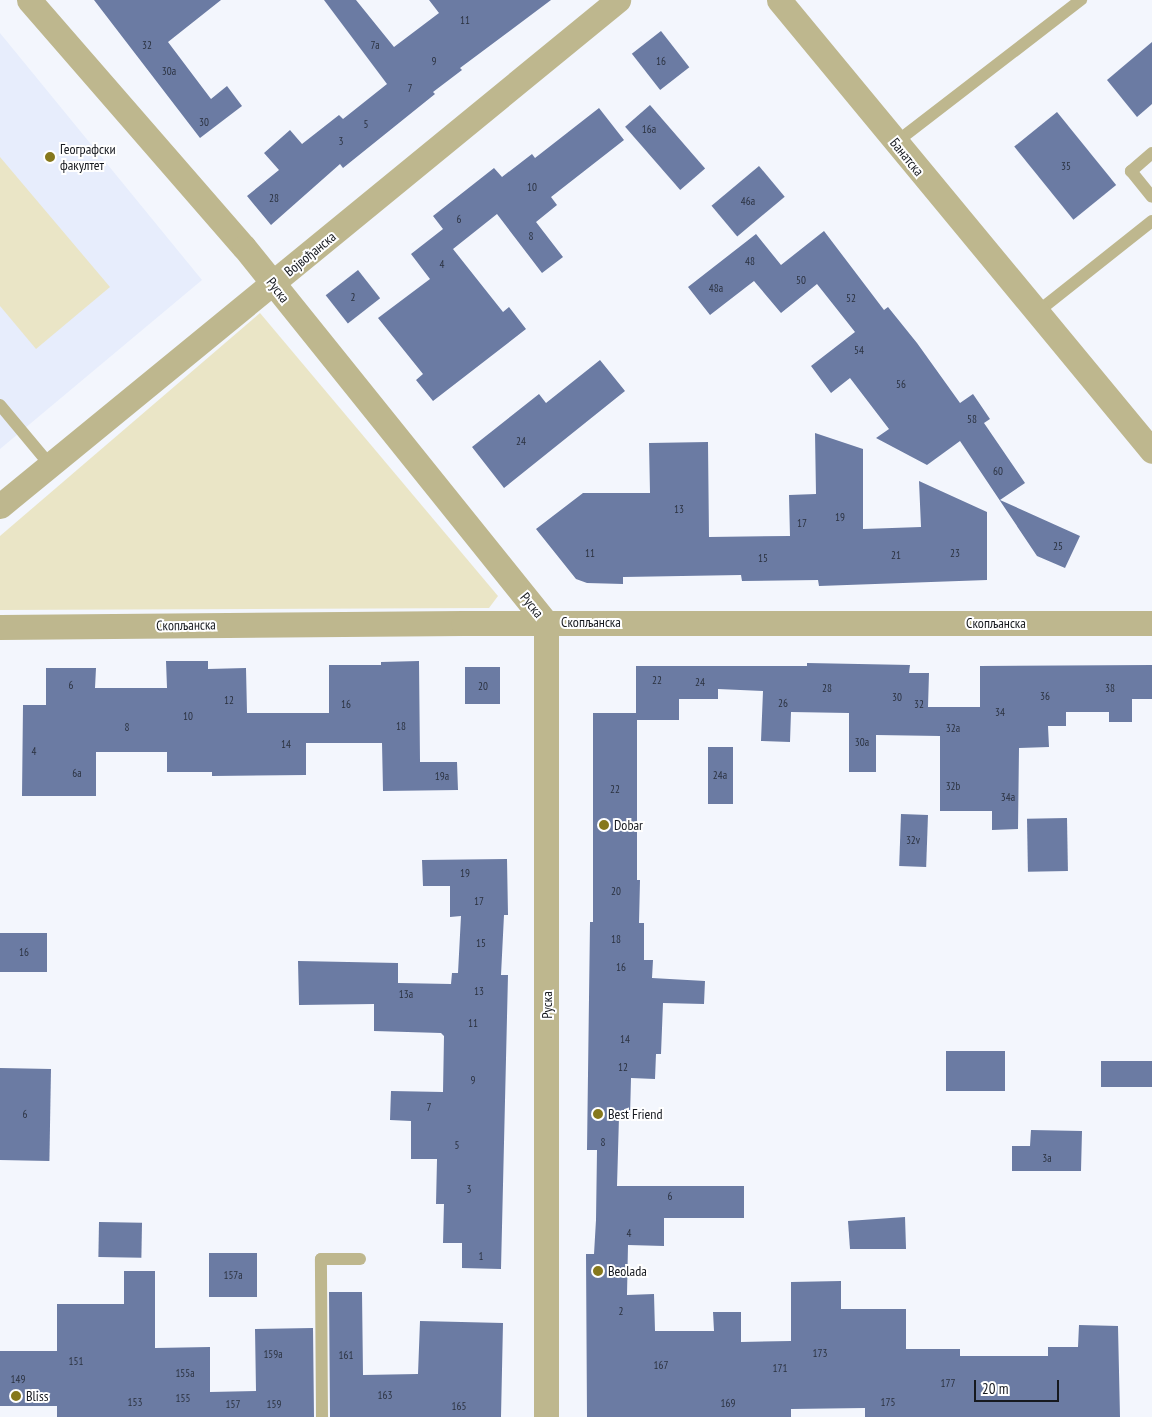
<!DOCTYPE html>
<html>
<head>
<meta charset="utf-8">
<style>
  body { margin:0 }
  #map { position:relative; width:1152px; height:1417px; overflow:hidden; background:#f3f6fd; font-family:"PT Sans Narrow",sans-serif }
  div>[style] { position:absolute }
  [style*='--x'] { left:calc(var(--x)*1px); top:calc(var(--y)*1px); width:calc(var(--w)*1px); rotate:calc(var(--a)*1deg) }
  .built>* { inset:0; background:#e7edfc }
  .green>* { inset:0; background:#eae5c6 }
  .building>* { inset:0; background:#6b7ba3; transform-origin:0 0 }
  .lane>* { height:12px; margin:-6px; padding:0 6px; transform-origin:6px; border-radius:6px; background:#beb78e }
  .street>* { height:25px; margin:-12.5px; padding:0 12.5px; transform-origin:12.5px; border-radius:12.5px; background:#beb78e }
  .dots>* { width:14px; height:14px; translate:-50% -50%; box-sizing:border-box; border:2px solid #fff; border-radius:50% }
  span { translate:-50% -50%; white-space:nowrap; text-align:center; line-height:1.15; -webkit-text-stroke:4px #fff; paint-order:stroke }
  .number-label { font-size:11px; color:#2b3240 }
  .number-label span { -webkit-text-stroke-width:0 }
  .poi-label { font-size:14px; color:#16191f }
  .left { translate:0 -50%; text-align:left }
  .street-label { font-size:14px; color:#16191f }
  .scale { position:absolute; left:974px; top:1380px; width:85px; height:22px; box-sizing:border-box; border:2px solid #16191f; border-top:0; padding-left:6px; font-size:15px; line-height:18px; white-space:nowrap; color:#16191f; -webkit-text-stroke:4px #fff; paint-order:stroke }
</style>
</head>
<body>
<div id="map">
  <div class="built">
    <div style="clip-path:polygon(0 33px,202px 280px,0 449px)"></div>
  </div>
  <div class="green">
    <div style="clip-path:polygon(0 157px,110px 287px,36px 349px,0 306px)"></div>
    <div style="clip-path:polygon(260px 313px,498px 596px,489px 608px,0 610px,0 536px)"></div>
  </div>
  <div class="building">
    <div style="clip-path:polygon(94px 0,221px 0,168px 42px,211px 99px,227px 86px,242px 106px,200px 138px)"></div>
    <div style="clip-path:polygon(324px 0,356px 0,394px 47px,439px 13px,429px 0,551px 0,460px 68px,462px 70px,433px 92px,435px 94px,343px 168px,340px 164px,271px 225px,247px 196px,279px 170px,264px 153px,290px 130px,302px 144px,339px 115px,343px 119px,387px 84px)"></div>
    <div style="left:661px;top:31px;width:46px;height:37px;rotate:52deg"></div>
    <div style="clip-path:polygon(1152px 42px,1152px 104px,1137px 117px,1107px 80px)"></div>
    <div style="left:650px;top:105px;width:84px;height:33px;rotate:49deg"></div>
    <div style="clip-path:polygon(599px 108px,624px 140px,551px 197px,557px 205px,536px 222px,563px 257px,542px 273px,497px 214px,453px 249px,503px 312px,509px 307px,526px 329px,433px 401px,416px 380px,423px 374px,378px 318px,430px 279px,411px 254px,443px 229px,433px 216px,494px 168px,502px 177px,532px 154px,535px 158px)"></div>
    <div style="left:1057px;top:112px;width:94px;height:55px;rotate:51deg"></div>
    <div style="left:759px;top:166px;width:40px;height:62px;rotate:50deg"></div>
    <div style="clip-path:polygon(824px 231px,884px 310px,888px 307px,917px 343px,960px 403px,973px 394px,990px 419px,984px 423px,1025px 483px,1000px 500px,1080px 536px,1065px 568px,1037px 556px,960px 441px,927px 465px,876px 438px,889px 429px,850px 378px,831px 393px,811px 366px,855px 332px,817px 284px,781px 313px,754px 281px,710px 315px,688px 287px,756px 234px,781px 265px)"></div>
    <div style="left:358px;top:270px;width:36px;height:41px;rotate:52deg"></div>
    <div style="clip-path:polygon(600px 360px,625px 391px,504px 488px,472px 447px,539px 394px,546px 403px)"></div>
    <div style="clip-path:polygon(815px 433px,863px 449px,863px 529px,921px 527px,919px 481px,987px 512px,987px 580px,819px 586px,818px 580px,742px 581px,741px 575px,623px 577px,623px 584px,587px 583px,576px 579px,536px 529px,583px 493px,650px 493px,649px 443px,708px 442px,709px 537px,790px 536px,789px 495px,816px 494px)"></div>
    <div style="clip-path:polygon(166px 661px,208px 661px,208px 669px,246px 668px,247px 713px,329px 713px,329px 665px,381px 665px,381px 662px,419px 661px,420px 762px,457px 762px,458px 790px,383px 791px,382px 743px,306px 743px,306px 775px,212px 776px,212px 772px,167px 772px,167px 752px,96px 752px,96px 796px,22px 796px,23px 705px,46px 705px,46px 668px,96px 668px,95px 688px,167px 688px)"></div>
    <div style="clip-path:polygon(807px 663px,910px 665px,909px 673px,929px 673px,928px 707px,980px 707px,980px 666px,1152px 665px,1152px 699px,1132px 699px,1132px 722px,1109px 722px,1109px 712px,1066px 712px,1066px 726px,1048px 726px,1049px 747px,1019px 748px,1018px 829px,992px 830px,992px 811px,940px 811px,940px 736px,876px 735px,876px 772px,849px 772px,849px 713px,791px 712px,790px 742px,761px 741px,763px 691px,718px 689px,718px 699px,679px 699px,679px 720px,637px 720px,637px 880px,640px 880px,639px 923px,644px 923px,644px 960px,653px 960px,652px 978px,705px 981px,704px 1004px,663px 1003px,661px 1054px,656px 1054px,655px 1079px,631px 1078px,630px 1117px,619px 1117px,617px 1186px,744px 1186px,744px 1218px,664px 1218px,664px 1246px,628px 1245px,627px 1295px,654px 1294px,655px 1331px,714px 1331px,713px 1312px,741px 1312px,741px 1342px,791px 1341px,791px 1282px,841px 1281px,841px 1309px,906px 1309px,906px 1349px,960px 1349px,960px 1356px,1048px 1356px,1048px 1347px,1078px 1347px,1079px 1325px,1118px 1326px,1120px 1417px,865px 1417px,865px 1408px,791px 1409px,791px 1417px,587px 1417px,586px 1254px,594px 1254px,596px 1220px,597px 1150px,587px 1150px,590px 922px,593px 922px,593px 713px,636px 713px,636px 666px,807px 666px)"></div>
    <div style="left:465px;top:667px;width:35px;height:37px"></div>
    <div style="left:708px;top:747px;width:25px;height:57px"></div>
    <div style="left:901px;top:814px;width:27px;height:52px;rotate:2deg"></div>
    <div style="left:1067px;top:818px;width:53px;height:40px;rotate:89deg"></div>
    <div style="clip-path:polygon(507px 859px,508px 915px,504px 915px,501px 975px,508px 975px,501px 1269px,462px 1268px,462px 1243px,443px 1243px,444px 1204px,436px 1204px,437px 1159px,411px 1159px,411px 1121px,390px 1120px,391px 1091px,443px 1092px,444px 1036px,441px 1033px,374px 1031px,374px 1004px,299px 1005px,298px 961px,398px 963px,398px 983px,451px 984px,452px 973px,458px 973px,461px 916px,450px 917px,450px 886px,423px 886px,422px 860px)"></div>
    <div style="left:0;top:933px;width:47px;height:39px"></div>
    <div style="left:946px;top:1051px;width:59px;height:40px"></div>
    <div style="left:1152px;top:1061px;width:26px;height:51px;rotate:90deg"></div>
    <div style="left:0;top:1068px;width:51px;height:92px;rotate:1deg"></div>
    <div style="clip-path:polygon(1031px 1130px,1082px 1131px,1081px 1171px,1012px 1171px,1012px 1146px,1030px 1146px)"></div>
    <div style="clip-path:polygon(905px 1217px,906px 1249px,850px 1249px,848px 1221px)"></div>
    <div style="left:99px;top:1222px;width:43px;height:35px;rotate:1deg"></div>
    <div style="left:257px;top:1253px;width:44px;height:48px;rotate:90deg"></div>
    <div style="clip-path:polygon(124px 1271px,155px 1271px,155px 1348px,210px 1347px,210px 1392px,256px 1391px,255px 1329px,313px 1328px,314px 1417px,57px 1417px,57px 1406px,0 1406px,0 1351px,57px 1351px,57px 1304px,124px 1304px)"></div>
    <div style="clip-path:polygon(329px 1292px,362px 1292px,363px 1375px,418px 1374px,420px 1321px,503px 1323px,501px 1417px,330px 1417px)"></div>
  </div>
  <div class="lane">
    <div style="--x:895;--y:143;--w:235;--a:-37.6"></div>
    <div style="--x:1152;--y:153;--w:28;--a:139"></div>
    <div style="--x:1131;--y:171;--w:33;--a:51"></div>
    <div style="--x:1036;--y:313;--w:148;--a:-38.4"></div>
    <div style="--x:0;--y:405;--w:78;--a:50.2"></div>
    <div style="--x:322;--y:1417;--w:158;--a:-90.4"></div>
    <div style="--x:321;--y:1259;--w:39;--a:0"></div>
  </div>
  <div class="street">
    <div style="--x:29;--y:0;--w:327;--a:49"></div>
    <div style="--x:244;--y:247;--w:481;--a:51.2"></div>
    <div style="--x:546;--y:622;--w:795;--a:90"></div>
    <div style="--x:779;--y:0;--w:585;--a:50.41"></div>
    <div style="--x:0;--y:506;--w:799;--a:-39.31"></div>
    <div style="--x:0;--y:627;--w:463;--a:-0.5"></div>
    <div style="--x:463;--y:623;--w:689;--a:0"></div>
  </div>
  <div class="dots">
    <div style="left:50px;top:157px;background:#86781c"></div>
    <div style="left:604px;top:825px;background:#86781c"></div>
    <div style="left:598px;top:1114px;background:#86781c"></div>
    <div style="left:598px;top:1271px;background:#86781c"></div>
    <div style="left:16px;top:1396px;background:#86781c"></div>
  </div>
  <div class="number-label">
    <span style="left:465px;top:20px">11</span>
    <span style="left:147px;top:45px">32</span>
    <span style="left:375px;top:45px">7a</span>
    <span style="left:434px;top:61px">9</span>
    <span style="left:661px;top:61px">16</span>
    <span style="left:169px;top:71px">30a</span>
    <span style="left:410px;top:88px">7</span>
    <span style="left:204px;top:122px">30</span>
    <span style="left:366px;top:124px">5</span>
    <span style="left:649px;top:129px">16a</span>
    <span style="left:341px;top:141px">3</span>
    <span style="left:1066px;top:166px">35</span>
    <span style="left:532px;top:187px">10</span>
    <span style="left:274px;top:198px">28</span>
    <span style="left:748px;top:201px">46a</span>
    <span style="left:459px;top:219px">6</span>
    <span style="left:531px;top:236px">8</span>
    <span style="left:750px;top:261px">48</span>
    <span style="left:442px;top:264px">4</span>
    <span style="left:801px;top:280px">50</span>
    <span style="left:716px;top:288px">48a</span>
    <span style="left:353px;top:297px">2</span>
    <span style="left:851px;top:298px">52</span>
    <span style="left:859px;top:350px">54</span>
    <span style="left:901px;top:384px">56</span>
    <span style="left:972px;top:419px">58</span>
    <span style="left:521px;top:441px">24</span>
    <span style="left:998px;top:471px">60</span>
    <span style="left:679px;top:509px">13</span>
    <span style="left:840px;top:517px">19</span>
    <span style="left:802px;top:523px">17</span>
    <span style="left:1058px;top:546px">25</span>
    <span style="left:590px;top:553px">11</span>
    <span style="left:955px;top:553px">23</span>
    <span style="left:896px;top:555px">21</span>
    <span style="left:763px;top:558px">15</span>
    <span style="left:657px;top:680px">22</span>
    <span style="left:700px;top:682px">24</span>
    <span style="left:71px;top:685px">6</span>
    <span style="left:483px;top:686px">20</span>
    <span style="left:827px;top:688px">28</span>
    <span style="left:1110px;top:688px">38</span>
    <span style="left:1045px;top:696px">36</span>
    <span style="left:897px;top:697px">30</span>
    <span style="left:229px;top:700px">12</span>
    <span style="left:783px;top:703px">26</span>
    <span style="left:346px;top:704px">16</span>
    <span style="left:919px;top:704px">32</span>
    <span style="left:1000px;top:712px">34</span>
    <span style="left:188px;top:716px">10</span>
    <span style="left:401px;top:726px">18</span>
    <span style="left:127px;top:727px">8</span>
    <span style="left:953px;top:728px">32a</span>
    <span style="left:862px;top:742px">30a</span>
    <span style="left:286px;top:744px">14</span>
    <span style="left:34px;top:751px">4</span>
    <span style="left:77px;top:773px">6a</span>
    <span style="left:720px;top:775px">24a</span>
    <span style="left:442px;top:776px">19a</span>
    <span style="left:953px;top:786px">32b</span>
    <span style="left:615px;top:789px">22</span>
    <span style="left:1008px;top:797px">34a</span>
    <span style="left:913px;top:840px">32v</span>
    <span style="left:465px;top:873px">19</span>
    <span style="left:616px;top:891px">20</span>
    <span style="left:479px;top:901px">17</span>
    <span style="left:616px;top:939px">18</span>
    <span style="left:481px;top:943px">15</span>
    <span style="left:24px;top:952px">16</span>
    <span style="left:621px;top:967px">16</span>
    <span style="left:479px;top:991px">13</span>
    <span style="left:406px;top:994px">13a</span>
    <span style="left:473px;top:1023px">11</span>
    <span style="left:625px;top:1039px">14</span>
    <span style="left:623px;top:1067px">12</span>
    <span style="left:473px;top:1080px">9</span>
    <span style="left:429px;top:1107px">7</span>
    <span style="left:25px;top:1114px">6</span>
    <span style="left:603px;top:1142px">8</span>
    <span style="left:457px;top:1145px">5</span>
    <span style="left:1047px;top:1158px">3a</span>
    <span style="left:469px;top:1189px">3</span>
    <span style="left:670px;top:1196px">6</span>
    <span style="left:629px;top:1233px">4</span>
    <span style="left:481px;top:1256px">1</span>
    <span style="left:233px;top:1275px">157a</span>
    <span style="left:621px;top:1311px">2</span>
    <span style="left:820px;top:1353px">173</span>
    <span style="left:273px;top:1354px">159a</span>
    <span style="left:346px;top:1355px">161</span>
    <span style="left:76px;top:1361px">151</span>
    <span style="left:661px;top:1365px">167</span>
    <span style="left:780px;top:1368px">171</span>
    <span style="left:185px;top:1373px">155a</span>
    <span style="left:18px;top:1379px">149</span>
    <span style="left:948px;top:1383px">177</span>
    <span style="left:385px;top:1395px">163</span>
    <span style="left:183px;top:1398px">155</span>
    <span style="left:135px;top:1402px">153</span>
    <span style="left:888px;top:1402px">175</span>
    <span style="left:728px;top:1403px">169</span>
    <span style="left:233px;top:1404px">157</span>
    <span style="left:274px;top:1404px">159</span>
    <span style="left:459px;top:1406px">165</span>
  </div>
  <div class="poi-label">
    <span class="left" style="left:60px;top:157px">Географски<br>факултет</span>
    <span class="left" style="left:614px;top:825px">Dobar</span>
    <span class="left" style="left:608px;top:1114px">Best Friend</span>
    <span class="left" style="left:608px;top:1271px">Beolada</span>
    <span class="left" style="left:26px;top:1396px">Bliss</span>
  </div>
  <div class="street-label">
    <span style="left:907px;top:157px;rotate:51deg">Банатска</span>
    <span style="left:310px;top:254px;rotate:-39deg">Војвођанска</span>
    <span style="left:278px;top:290px;rotate:52deg">Руска</span>
    <span style="left:532px;top:605px;rotate:51deg">Руска</span>
    <span style="left:591px;top:622px">Скопљанска</span>
    <span style="left:996px;top:623px">Скопљанска</span>
    <span style="left:186px;top:625px;rotate:-1deg">Скопљанска</span>
    <span style="left:547px;top:1005px;rotate:-90deg">Руска</span>
  </div>
  <div class="scale">20 m</div>
</div>
</body>
</html>
